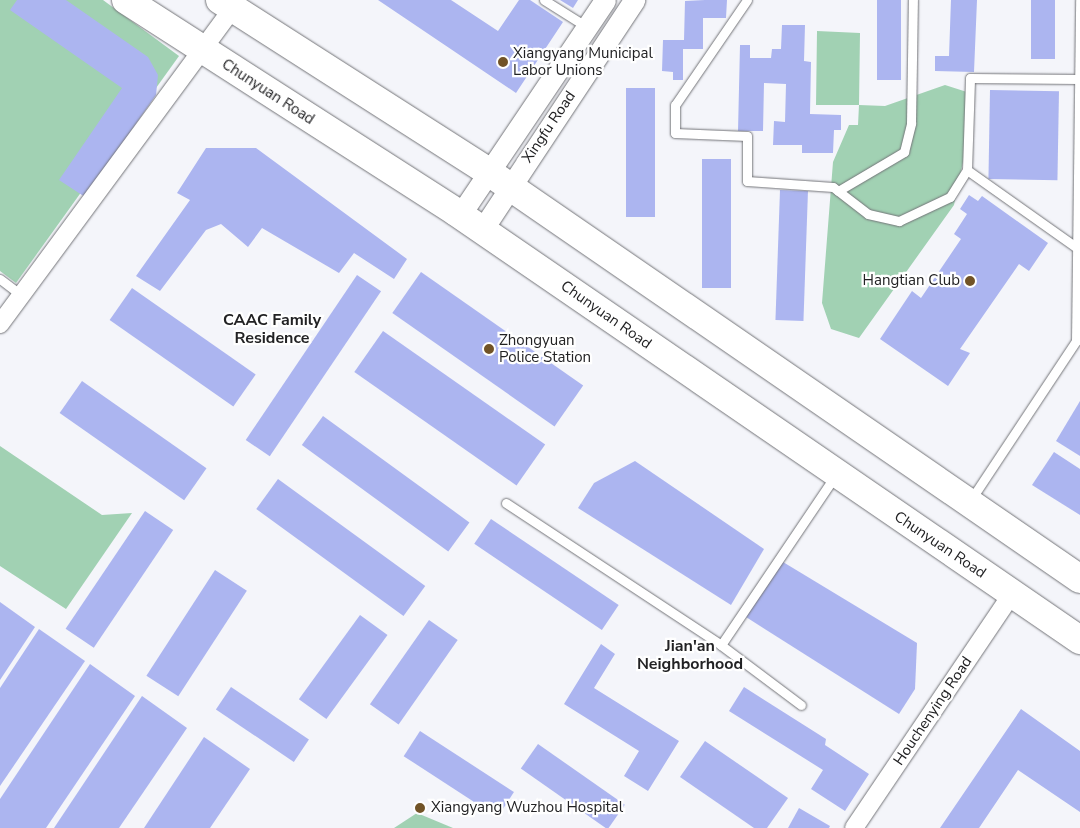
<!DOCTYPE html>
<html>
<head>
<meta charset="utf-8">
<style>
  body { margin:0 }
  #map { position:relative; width:1080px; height:828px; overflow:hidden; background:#f4f5fa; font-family:"Nunito Sans",sans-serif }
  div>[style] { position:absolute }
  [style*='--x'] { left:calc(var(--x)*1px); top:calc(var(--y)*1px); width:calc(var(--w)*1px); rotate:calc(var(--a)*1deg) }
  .green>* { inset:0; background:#a1d1b3 }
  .building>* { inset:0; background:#acb5f0; transform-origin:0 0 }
  .roads { filter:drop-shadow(0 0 1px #737478) drop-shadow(0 0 1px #737478) }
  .service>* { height:9px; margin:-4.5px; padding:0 4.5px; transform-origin:4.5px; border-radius:4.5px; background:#fff }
  .minor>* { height:18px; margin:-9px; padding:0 9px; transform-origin:9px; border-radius:9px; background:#fff }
  .tertiary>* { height:21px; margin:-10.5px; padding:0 10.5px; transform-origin:10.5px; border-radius:10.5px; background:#fff }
  .primary>* { height:28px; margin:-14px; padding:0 14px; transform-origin:14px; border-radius:14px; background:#fff }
  .dots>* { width:14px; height:14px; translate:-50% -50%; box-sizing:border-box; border:2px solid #fff; border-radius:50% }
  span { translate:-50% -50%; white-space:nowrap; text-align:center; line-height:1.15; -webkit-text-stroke:4.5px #fff; paint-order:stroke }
  .poi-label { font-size:15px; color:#222224 }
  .left { translate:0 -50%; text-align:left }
  .right { translate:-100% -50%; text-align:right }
  .street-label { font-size:15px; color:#222224 }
  .neighbourhood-label { font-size:16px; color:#222224; font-weight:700 }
</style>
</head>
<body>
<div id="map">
  <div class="green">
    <div style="clip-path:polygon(0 0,103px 0,179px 56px,16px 283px,0 271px)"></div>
    <div style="clip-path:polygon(817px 31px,860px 33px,859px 105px,885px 106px,945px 85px,970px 93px,968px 138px,954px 205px,859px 338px,831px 329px,822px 303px,833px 162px,849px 125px,858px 125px,859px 105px,816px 105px)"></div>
    <div style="clip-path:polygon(0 446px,102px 515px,132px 513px,66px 609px,0 566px)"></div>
    <div style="clip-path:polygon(417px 813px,453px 828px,394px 828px)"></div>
  </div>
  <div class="building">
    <div style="clip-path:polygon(17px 0,66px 0,148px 57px,158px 75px,156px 95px,85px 197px,59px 180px,122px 88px,10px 10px)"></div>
    <div style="clip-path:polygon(378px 0,451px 0,498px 31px,519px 0,530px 0,563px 22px,516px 93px)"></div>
    <div style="clip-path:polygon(560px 0,578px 0,573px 8px)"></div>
    <div style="clip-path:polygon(705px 0,727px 0,726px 18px,703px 18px,703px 49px,683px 49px,683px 80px,673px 80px,673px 72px,662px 71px,663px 40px,684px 40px,685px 1px)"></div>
    <div style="left:877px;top:0;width:24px;height:80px"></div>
    <div style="clip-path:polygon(951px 0,977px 0,974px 72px,935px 71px,935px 56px,949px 56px)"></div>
    <div style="left:1031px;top:0;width:24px;height:59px"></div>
    <div style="clip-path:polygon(782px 25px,805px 25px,804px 61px,811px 62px,810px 114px,841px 115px,841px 130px,834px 130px,833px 153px,802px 153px,802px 145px,773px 145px,774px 121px,785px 122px,786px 84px,764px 83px,763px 131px,738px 131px,740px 45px,750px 45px,750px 58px,771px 58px,772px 49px,781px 49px)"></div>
    <div style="left:626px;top:88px;width:29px;height:129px"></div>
    <div style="left:990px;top:90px;width:69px;height:89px;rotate:1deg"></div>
    <div style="clip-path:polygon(206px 148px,256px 148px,407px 259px,394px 279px,354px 253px,339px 273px,262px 228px,248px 247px,221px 224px,206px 230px,160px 291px,136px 276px,190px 200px,177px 193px)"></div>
    <div style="left:702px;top:159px;width:29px;height:129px"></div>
    <div style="left:780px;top:190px;width:28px;height:130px;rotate:2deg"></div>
    <div style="clip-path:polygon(969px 195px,978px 201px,982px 196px,1048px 243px,1029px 271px,1019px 264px,960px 349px,970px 353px,948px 386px,880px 339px,912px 291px,921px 298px,961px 239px,954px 234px,967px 214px,960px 209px)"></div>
    <div style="left:421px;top:272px;width:198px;height:50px;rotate:35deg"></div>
    <div style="left:357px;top:275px;width:29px;height:199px;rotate:34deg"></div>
    <div style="left:132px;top:288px;width:151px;height:39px;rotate:35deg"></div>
    <div style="left:383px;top:331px;width:198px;height:50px;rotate:35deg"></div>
    <div style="left:82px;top:381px;width:152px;height:39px;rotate:35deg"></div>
    <div style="clip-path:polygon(1080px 401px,1080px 456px,1056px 441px)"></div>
    <div style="left:323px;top:416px;width:181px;height:36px;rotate:36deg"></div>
    <div style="clip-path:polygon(1054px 452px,1080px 469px,1080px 515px,1032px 485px)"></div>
    <div style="clip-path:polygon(635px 461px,764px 549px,731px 605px,578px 508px,594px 483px)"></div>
    <div style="left:278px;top:479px;width:182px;height:37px;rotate:36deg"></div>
    <div style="left:145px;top:511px;width:34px;height:142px;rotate:34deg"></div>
    <div style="left:491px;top:519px;width:154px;height:30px;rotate:34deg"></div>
    <div style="clip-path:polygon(783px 562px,917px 643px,915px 689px,899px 714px,746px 617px)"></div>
    <div style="left:215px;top:570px;width:38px;height:126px;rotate:33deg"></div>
    <div style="clip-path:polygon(0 602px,35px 627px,0 680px)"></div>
    <div style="left:360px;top:615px;width:34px;height:104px;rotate:36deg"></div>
    <div style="left:429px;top:620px;width:35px;height:103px;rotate:35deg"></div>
    <div style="clip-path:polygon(39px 629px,85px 661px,0 786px,0 688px)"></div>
    <div style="clip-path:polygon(601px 644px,615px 654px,594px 688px,679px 741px,648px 791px,624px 776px,639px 751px,564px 704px)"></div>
    <div style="clip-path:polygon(90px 664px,135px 696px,46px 828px,0 828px,0 799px)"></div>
    <div style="left:231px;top:687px;width:94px;height:27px;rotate:34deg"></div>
    <div style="clip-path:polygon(744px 687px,826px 739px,825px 745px,869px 774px,845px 811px,811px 789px,823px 770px,729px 711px)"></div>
    <div style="clip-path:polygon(142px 696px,187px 728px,119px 828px,54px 828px)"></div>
    <div style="clip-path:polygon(1021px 709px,1080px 751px,1080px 812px,1018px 770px,979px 828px,940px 828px)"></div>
    <div style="left:420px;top:731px;width:112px;height:30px;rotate:33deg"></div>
    <div style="clip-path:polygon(204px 737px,250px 769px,210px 828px,144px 828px)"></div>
    <div style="clip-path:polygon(705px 741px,788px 798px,767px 828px,754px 828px,680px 777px)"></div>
    <div style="left:538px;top:744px;width:106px;height:30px;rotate:35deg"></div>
    <div style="clip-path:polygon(799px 808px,830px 826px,829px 828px,788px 828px)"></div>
  </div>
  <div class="roads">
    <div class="service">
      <div style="--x:544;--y:0;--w:51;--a:32.1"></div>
      <div style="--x:747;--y:0;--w:127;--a:124.4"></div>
      <div style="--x:675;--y:105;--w:28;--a:90"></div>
      <div style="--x:675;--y:133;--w:72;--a:2.4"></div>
      <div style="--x:747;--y:136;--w:45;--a:90"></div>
      <div style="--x:747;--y:181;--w:86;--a:4"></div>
      <div style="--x:833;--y:187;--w:44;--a:37.6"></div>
      <div style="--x:868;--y:214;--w:32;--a:13"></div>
      <div style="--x:899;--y:221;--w:56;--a:-25.2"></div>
      <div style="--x:950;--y:197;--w:32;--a:-58"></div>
      <div style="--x:967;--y:170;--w:135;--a:35.3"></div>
      <div style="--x:967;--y:170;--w:92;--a:-88.1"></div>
      <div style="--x:970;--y:78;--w:109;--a:0.5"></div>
      <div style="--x:838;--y:191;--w:77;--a:-30.6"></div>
      <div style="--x:904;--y:152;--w:30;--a:-76"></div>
      <div style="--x:911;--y:123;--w:123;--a:-89.1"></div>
      <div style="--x:0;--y:279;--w:25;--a:37"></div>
      <div style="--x:970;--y:501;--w:192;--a:-56.5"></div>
      <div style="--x:1076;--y:341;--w:341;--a:-89.3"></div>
      <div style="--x:506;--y:503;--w:258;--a:33.4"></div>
      <div style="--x:721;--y:645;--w:204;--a:-56"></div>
      <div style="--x:721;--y:645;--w:100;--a:36.9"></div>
    </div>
    <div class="minor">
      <div style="--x:0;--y:324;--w:393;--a:-53.6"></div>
      <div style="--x:854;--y:828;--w:282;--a:-56"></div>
    </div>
    <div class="tertiary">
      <div style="--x:460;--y:215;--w:259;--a:-56"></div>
      <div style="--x:482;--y:230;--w:276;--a:-56.5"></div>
    </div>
    <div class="primary">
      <div style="--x:126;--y:0;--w:392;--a:32.7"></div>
      <div style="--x:456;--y:212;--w:757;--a:34.45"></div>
      <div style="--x:220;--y:0;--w:321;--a:32.6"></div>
      <div style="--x:490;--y:173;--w:716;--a:34.53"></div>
    </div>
  </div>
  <div class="dots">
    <div style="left:503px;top:62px;background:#715327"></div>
    <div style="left:970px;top:281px;background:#715327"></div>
    <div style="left:489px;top:349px;background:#715327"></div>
    <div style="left:420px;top:808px;background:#715327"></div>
  </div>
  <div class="poi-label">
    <span class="left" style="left:513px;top:62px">Xiangyang Municipal<br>Labor Unions</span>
    <span class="right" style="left:960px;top:281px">Hangtian Club</span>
    <span class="left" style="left:499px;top:349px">Zhongyuan<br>Police Station</span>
    <span class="left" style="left:431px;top:808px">Xiangyang Wuzhou Hospital</span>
  </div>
  <div class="street-label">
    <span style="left:268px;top:92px;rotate:33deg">Chunyuan Road</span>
    <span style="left:549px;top:127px;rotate:-56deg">Xingfu Road</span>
    <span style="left:606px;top:315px;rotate:35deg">Chunyuan Road</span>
    <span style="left:940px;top:545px;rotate:34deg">Chunyuan Road</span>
    <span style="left:933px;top:711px;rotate:-56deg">Houchenying Road</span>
  </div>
  <div class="neighbourhood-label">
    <span style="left:272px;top:329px">CAAC Family<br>Residence</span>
    <span style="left:690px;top:655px">Jian'an<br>Neighborhood</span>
  </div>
</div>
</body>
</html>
